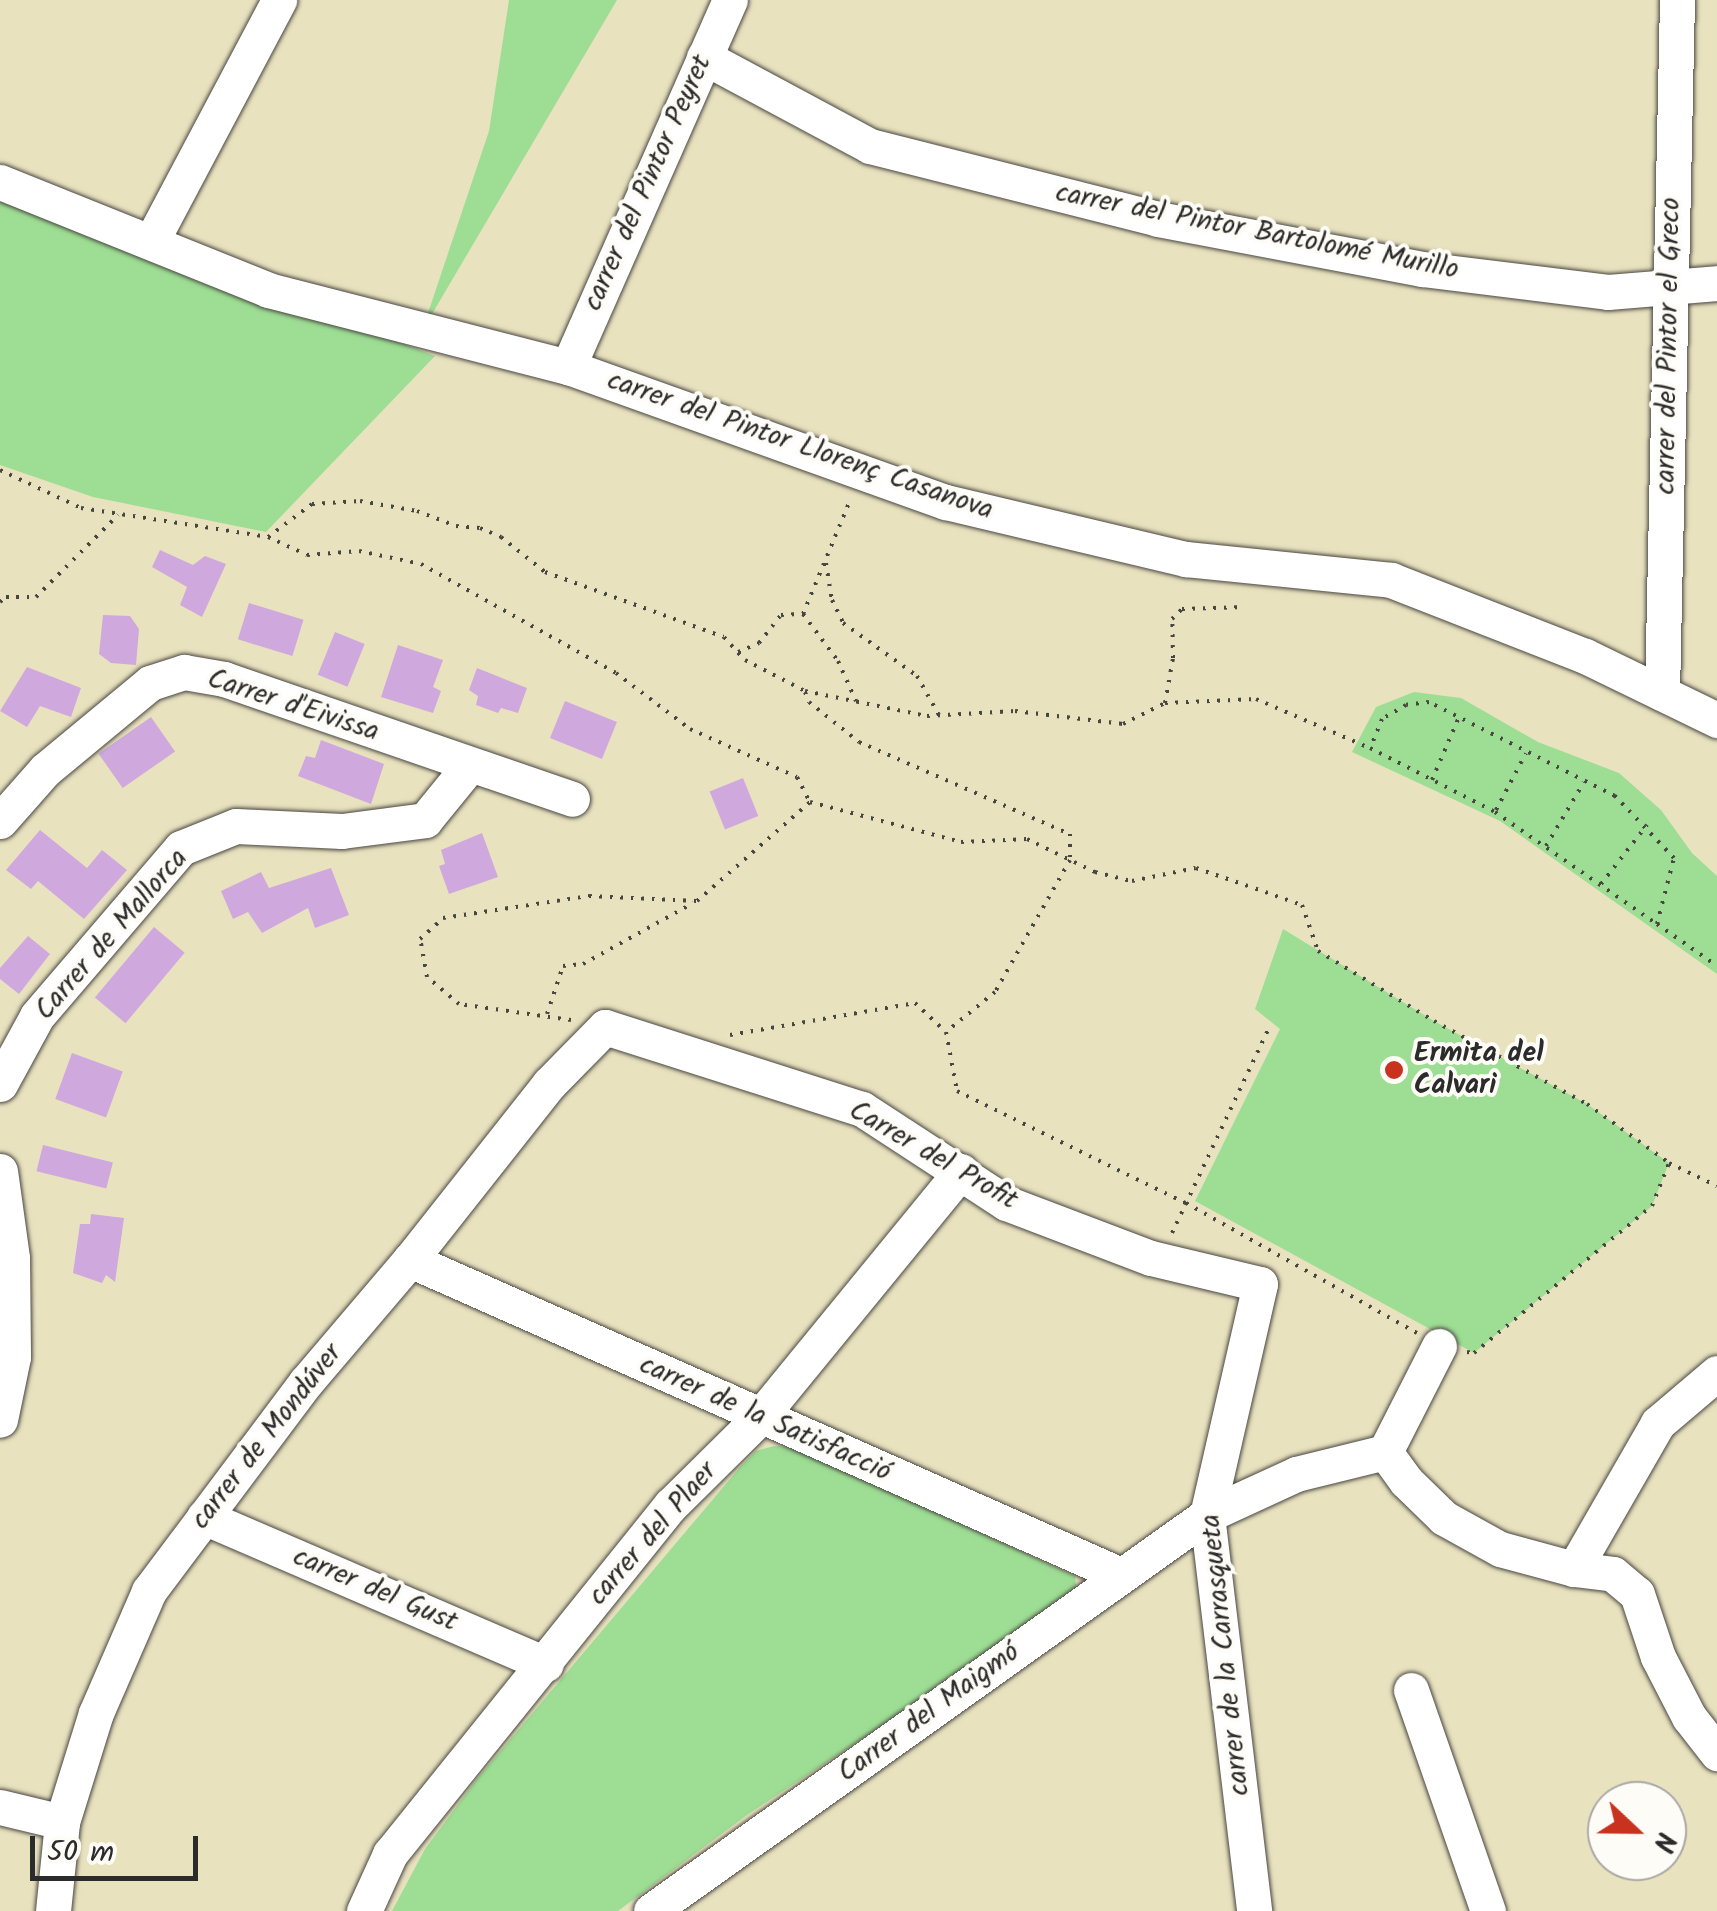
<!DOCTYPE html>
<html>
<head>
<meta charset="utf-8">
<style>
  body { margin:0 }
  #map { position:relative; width:1717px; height:1911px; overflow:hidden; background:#e9e2bf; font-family:Kalam,sans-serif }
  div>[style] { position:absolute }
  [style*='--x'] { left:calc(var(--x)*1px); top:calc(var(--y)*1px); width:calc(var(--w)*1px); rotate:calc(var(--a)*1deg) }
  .green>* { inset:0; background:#9ede94 }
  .building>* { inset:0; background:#cfa9dd; transform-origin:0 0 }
  .path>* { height:4px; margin-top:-2px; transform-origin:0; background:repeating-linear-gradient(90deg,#484641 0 2.5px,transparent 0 10.5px) }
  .roads { filter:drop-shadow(0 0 2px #484641) drop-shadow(0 0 2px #484641) }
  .minor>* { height:35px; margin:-17.5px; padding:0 17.5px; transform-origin:17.5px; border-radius:17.5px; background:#fff }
  .dots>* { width:28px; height:28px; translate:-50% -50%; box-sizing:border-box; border:5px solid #fdfcf7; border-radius:50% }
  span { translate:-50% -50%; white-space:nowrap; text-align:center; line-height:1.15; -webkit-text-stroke:8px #fdfcf7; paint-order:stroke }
  .street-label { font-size:28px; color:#2b2b2b }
  .poi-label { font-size:28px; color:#2b2b2b; font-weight:700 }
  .left { translate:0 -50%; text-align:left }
  .north { position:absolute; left:1587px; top:1781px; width:100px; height:100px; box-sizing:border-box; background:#fdfcf7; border:2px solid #a9a8a5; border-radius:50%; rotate:112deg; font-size:28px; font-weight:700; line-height:40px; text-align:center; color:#2b2b2b }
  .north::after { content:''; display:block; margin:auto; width:35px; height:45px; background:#c8321e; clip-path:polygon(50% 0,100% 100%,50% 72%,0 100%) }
  .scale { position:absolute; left:30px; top:1836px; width:168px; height:45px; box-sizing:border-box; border:5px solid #2b2b2b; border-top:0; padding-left:12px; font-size:30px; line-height:35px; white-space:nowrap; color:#2b2b2b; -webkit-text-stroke:8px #fdfcf7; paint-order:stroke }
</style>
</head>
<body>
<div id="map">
  <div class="green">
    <div style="clip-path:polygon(509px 0,617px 0,422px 331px,489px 131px)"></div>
    <div style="clip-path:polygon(0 189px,435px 356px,266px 532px,93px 497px,0 465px)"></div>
    <div style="clip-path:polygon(1414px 692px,1461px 698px,1538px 742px,1619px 773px,1661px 810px,1692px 853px,1717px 876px,1717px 974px,1500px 821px,1352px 752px,1376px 707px)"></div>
    <div style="clip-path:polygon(1283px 929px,1434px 1021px,1587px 1104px,1669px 1163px,1652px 1206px,1474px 1353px,1195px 1201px,1280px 1029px,1255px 1009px)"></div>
    <div style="clip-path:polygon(774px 1446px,793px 1447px,1075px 1576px,1077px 1596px,747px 1815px,618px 1911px,392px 1911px,425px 1849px,477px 1779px,741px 1466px,756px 1451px)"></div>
  </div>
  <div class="building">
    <div style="clip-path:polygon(160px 550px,193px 565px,205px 556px,226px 564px,202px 617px,180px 605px,187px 587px,152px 567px)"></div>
    <div style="left:249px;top:603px;width:57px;height:38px;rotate:17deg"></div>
    <div style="clip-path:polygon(103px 615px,130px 616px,139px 629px,136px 665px,111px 663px,99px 654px)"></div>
    <div style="left:335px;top:632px;width:32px;height:46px;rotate:22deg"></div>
    <div style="clip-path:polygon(398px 645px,443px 660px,433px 687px,441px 691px,433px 713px,381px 697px)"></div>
    <div style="clip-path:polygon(27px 667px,81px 688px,71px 717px,40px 706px,27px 727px,0 711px)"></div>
    <div style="clip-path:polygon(477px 668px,527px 688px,518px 713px,501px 708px,498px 713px,476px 705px,478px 696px,469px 690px)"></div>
    <div style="left:565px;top:701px;width:56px;height:40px;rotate:22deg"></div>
    <div style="left:151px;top:717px;width:42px;height:64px;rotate:55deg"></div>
    <div style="clip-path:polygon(321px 740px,384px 764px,371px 804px,298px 776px,306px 756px,315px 758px)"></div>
    <div style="left:743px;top:778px;width:41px;height:36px;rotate:68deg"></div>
    <div style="clip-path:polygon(40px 830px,87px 868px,102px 850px,127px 870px,84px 919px,38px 881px,31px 889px,6px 870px)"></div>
    <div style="clip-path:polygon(482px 833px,498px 877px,449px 894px,439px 866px,445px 864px,441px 850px)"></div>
    <div style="clip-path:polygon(331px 868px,349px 915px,315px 928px,308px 908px,262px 933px,248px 912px,233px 919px,221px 891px,261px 872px,269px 888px)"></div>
    <div style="left:154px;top:927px;width:40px;height:92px;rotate:40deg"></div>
    <div style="clip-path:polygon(28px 936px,50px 954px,19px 994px,0 979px,0 968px)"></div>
    <div style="left:72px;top:1053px;width:54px;height:49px;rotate:20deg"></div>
    <div style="left:43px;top:1145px;width:72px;height:27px;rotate:14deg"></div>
    <div style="clip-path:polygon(91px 1214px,124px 1218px,115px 1282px,106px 1275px,102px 1283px,73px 1273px,80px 1224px,90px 1224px)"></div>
  </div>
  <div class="path">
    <div style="--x:0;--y:470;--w:89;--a:25.1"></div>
    <div style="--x:81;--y:508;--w:189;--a:8.8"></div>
    <div style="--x:268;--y:537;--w:55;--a:-36.9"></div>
    <div style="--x:312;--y:504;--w:48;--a:-3.6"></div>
    <div style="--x:360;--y:501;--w:58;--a:10"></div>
    <div style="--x:417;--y:511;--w:42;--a:21"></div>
    <div style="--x:456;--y:526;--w:24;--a:5"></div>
    <div style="--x:480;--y:528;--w:23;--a:23"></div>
    <div style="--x:501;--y:537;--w:56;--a:38.5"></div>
    <div style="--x:545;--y:572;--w:190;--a:20"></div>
    <div style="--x:724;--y:637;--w:31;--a:48"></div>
    <div style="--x:745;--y:660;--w:68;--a:27.3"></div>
    <div style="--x:805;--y:691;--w:125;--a:11.6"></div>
    <div style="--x:927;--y:716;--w:88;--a:-3.3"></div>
    <div style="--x:1015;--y:711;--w:109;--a:6.9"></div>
    <div style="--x:1123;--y:724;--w:47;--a:-26.6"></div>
    <div style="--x:1165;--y:703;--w:46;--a:-79.9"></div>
    <div style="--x:1173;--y:658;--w:39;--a:-91"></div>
    <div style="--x:1172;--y:619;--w:14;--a:-45"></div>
    <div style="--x:1182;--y:609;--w:63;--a:-1.8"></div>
    <div style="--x:268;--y:537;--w:43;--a:24.8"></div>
    <div style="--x:307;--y:555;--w:52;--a:-4.4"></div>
    <div style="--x:359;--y:551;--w:63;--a:11.8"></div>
    <div style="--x:421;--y:564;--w:223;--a:29.2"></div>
    <div style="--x:616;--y:673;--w:93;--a:37.1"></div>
    <div style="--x:690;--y:729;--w:117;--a:24.2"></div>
    <div style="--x:797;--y:777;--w:28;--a:63"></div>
    <div style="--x:826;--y:563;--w:37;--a:81"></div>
    <div style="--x:832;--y:600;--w:25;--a:64"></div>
    <div style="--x:843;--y:623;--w:91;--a:35.6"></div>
    <div style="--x:917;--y:676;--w:45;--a:60.6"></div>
    <div style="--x:0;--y:602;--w:8;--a:-40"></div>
    <div style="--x:6;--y:597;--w:30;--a:0"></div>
    <div style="--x:36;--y:597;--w:116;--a:-45"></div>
    <div style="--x:803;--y:614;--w:59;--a:53.3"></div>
    <div style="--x:838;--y:661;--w:44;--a:65.8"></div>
    <div style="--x:738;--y:652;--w:23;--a:-23"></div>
    <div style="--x:759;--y:643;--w:36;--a:-52"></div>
    <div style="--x:781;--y:615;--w:22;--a:-3"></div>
    <div style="--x:803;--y:614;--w:120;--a:-67.5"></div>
    <div style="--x:805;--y:692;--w:11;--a:68"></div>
    <div style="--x:809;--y:702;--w:64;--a:38.7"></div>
    <div style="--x:859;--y:742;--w:230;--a:23.6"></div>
    <div style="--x:1070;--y:834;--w:26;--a:90"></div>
    <div style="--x:1070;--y:860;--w:152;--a:119.6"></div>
    <div style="--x:995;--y:992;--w:63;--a:140.8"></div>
    <div style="--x:1165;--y:703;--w:91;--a:-2.5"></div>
    <div style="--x:1256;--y:699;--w:124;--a:23.3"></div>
    <div style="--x:1370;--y:748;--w:140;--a:27.1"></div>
    <div style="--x:1495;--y:812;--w:197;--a:34.7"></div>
    <div style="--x:1657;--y:924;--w:68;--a:-75.6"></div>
    <div style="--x:1674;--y:858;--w:86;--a:-133.6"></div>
    <div style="--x:1615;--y:796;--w:208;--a:-153.2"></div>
    <div style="--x:1429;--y:702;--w:23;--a:173"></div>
    <div style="--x:1406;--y:705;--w:28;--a:150"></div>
    <div style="--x:1382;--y:719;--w:31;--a:112"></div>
    <div style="--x:1432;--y:780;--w:69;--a:-66.8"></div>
    <div style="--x:1496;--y:810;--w:64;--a:-62.2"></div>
    <div style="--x:1546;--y:846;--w:74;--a:-59.3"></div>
    <div style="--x:1601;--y:884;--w:75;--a:-52.1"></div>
    <div style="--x:1657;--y:924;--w:73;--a:35"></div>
    <div style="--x:547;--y:1014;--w:51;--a:-71.6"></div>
    <div style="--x:563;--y:966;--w:20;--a:-6"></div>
    <div style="--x:583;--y:964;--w:126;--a:-29"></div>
    <div style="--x:571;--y:1020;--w:113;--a:-171.9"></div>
    <div style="--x:459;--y:1004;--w:42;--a:-139.8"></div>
    <div style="--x:427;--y:977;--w:39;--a:-100"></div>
    <div style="--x:420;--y:939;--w:31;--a:-42"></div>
    <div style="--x:443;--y:918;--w:148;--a:-8.6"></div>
    <div style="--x:589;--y:896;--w:108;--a:2.7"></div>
    <div style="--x:697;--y:901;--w:150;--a:-41.2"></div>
    <div style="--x:810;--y:802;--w:156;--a:14.8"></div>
    <div style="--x:961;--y:842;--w:66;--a:-2.6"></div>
    <div style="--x:1027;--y:839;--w:76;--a:25.9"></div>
    <div style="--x:1095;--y:872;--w:38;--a:14"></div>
    <div style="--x:1132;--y:881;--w:65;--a:-11.5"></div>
    <div style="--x:1196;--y:868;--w:112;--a:19.2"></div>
    <div style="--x:1302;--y:905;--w:49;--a:70.8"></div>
    <div style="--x:1318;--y:951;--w:135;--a:31.1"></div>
    <div style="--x:1434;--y:1021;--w:174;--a:28.5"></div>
    <div style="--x:1587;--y:1104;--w:101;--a:35.7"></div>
    <div style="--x:1669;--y:1163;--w:53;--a:25.6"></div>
    <div style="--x:730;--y:1035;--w:188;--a:-9.8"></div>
    <div style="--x:915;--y:1003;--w:42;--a:43.1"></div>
    <div style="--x:946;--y:1032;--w:60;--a:79.4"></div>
    <div style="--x:957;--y:1091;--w:255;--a:26.1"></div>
    <div style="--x:1186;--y:1203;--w:265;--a:29.4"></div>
    <div style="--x:1172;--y:1233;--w:227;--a:-64.7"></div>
    <div style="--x:1467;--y:1352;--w:7;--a:8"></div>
    <div style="--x:1474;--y:1353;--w:231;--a:-39.6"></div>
    <div style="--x:1652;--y:1206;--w:46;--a:-68.4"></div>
  </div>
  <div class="roads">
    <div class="minor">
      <div style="--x:704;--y:57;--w:188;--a:28.2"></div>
      <div style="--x:870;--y:146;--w:297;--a:14.2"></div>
      <div style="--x:1158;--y:219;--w:269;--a:10.7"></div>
      <div style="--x:1422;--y:269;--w:187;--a:7"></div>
      <div style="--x:1608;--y:292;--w:109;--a:-4.7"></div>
      <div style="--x:0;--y:182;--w:289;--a:21.9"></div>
      <div style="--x:268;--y:290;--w:310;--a:14.4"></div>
      <div style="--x:568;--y:367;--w:401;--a:19.7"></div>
      <div style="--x:946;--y:502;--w:247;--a:13.4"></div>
      <div style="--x:1186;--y:559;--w:206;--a:5.8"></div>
      <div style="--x:1391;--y:580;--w:208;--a:21.4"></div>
      <div style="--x:1585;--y:656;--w:147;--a:25.9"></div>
      <div style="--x:151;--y:242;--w:274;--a:-62.1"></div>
      <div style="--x:568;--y:367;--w:401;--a:-66.2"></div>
      <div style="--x:1662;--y:693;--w:693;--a:-88.76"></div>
      <div style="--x:0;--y:821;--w:68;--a:-48.6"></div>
      <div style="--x:45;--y:770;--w:136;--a:-39.6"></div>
      <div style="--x:150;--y:683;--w:36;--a:-18"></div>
      <div style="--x:184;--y:672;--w:41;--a:9.9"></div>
      <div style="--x:224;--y:679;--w:368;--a:19"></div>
      <div style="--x:0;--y:1084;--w:77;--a:-61.4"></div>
      <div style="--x:37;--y:1016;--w:221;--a:-49.4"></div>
      <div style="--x:181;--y:848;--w:59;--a:-21.8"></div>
      <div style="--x:236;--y:826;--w:106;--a:2.7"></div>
      <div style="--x:342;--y:831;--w:84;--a:-7.5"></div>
      <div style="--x:425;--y:820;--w:70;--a:-50.8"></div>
      <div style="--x:0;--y:1171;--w:88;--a:82.1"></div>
      <div style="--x:12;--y:1258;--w:99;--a:89.4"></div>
      <div style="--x:13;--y:1357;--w:64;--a:101.7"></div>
      <div style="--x:410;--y:1260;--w:778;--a:23.9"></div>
      <div style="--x:1385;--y:1452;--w:119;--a:-63"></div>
      <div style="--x:204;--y:1517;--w:372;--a:23.3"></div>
      <div style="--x:1574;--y:1569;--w:168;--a:-60.1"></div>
      <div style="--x:1658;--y:1423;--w:77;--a:-40.3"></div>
      <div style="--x:1411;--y:1690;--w:234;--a:70.8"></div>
      <div style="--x:0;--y:1807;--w:64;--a:13.6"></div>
      <div style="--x:53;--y:1911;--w:89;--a:-84.2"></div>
      <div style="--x:62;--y:1822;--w:114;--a:-72.7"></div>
      <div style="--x:96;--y:1713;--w:133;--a:-66.5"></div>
      <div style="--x:149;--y:1591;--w:261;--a:-53.1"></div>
      <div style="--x:306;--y:1382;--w:160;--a:-49.6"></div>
      <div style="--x:410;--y:1260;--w:224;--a:-51.7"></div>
      <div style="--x:549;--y:1084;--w:80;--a:-45.5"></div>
      <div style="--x:605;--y:1027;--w:270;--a:17.7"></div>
      <div style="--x:862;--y:1109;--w:172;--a:33.1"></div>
      <div style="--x:1006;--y:1203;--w:155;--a:20.8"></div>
      <div style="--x:1151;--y:1258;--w:112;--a:13.4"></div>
      <div style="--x:1260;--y:1284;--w:237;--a:102.9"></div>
      <div style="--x:1207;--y:1515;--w:399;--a:83.2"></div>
      <div style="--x:364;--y:1911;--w:63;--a:-65.5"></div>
      <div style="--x:390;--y:1854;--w:448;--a:-51.2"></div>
      <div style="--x:671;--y:1505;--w:124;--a:-44.7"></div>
      <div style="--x:759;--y:1418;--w:319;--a:-50.7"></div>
      <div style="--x:651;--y:1911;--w:683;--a:-35.46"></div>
      <div style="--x:1207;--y:1515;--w:98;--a:-24.7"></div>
      <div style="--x:1296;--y:1474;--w:92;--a:-13.9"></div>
      <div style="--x:1385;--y:1452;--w:36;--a:54"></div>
      <div style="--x:1406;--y:1481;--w:53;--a:44.2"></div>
      <div style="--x:1444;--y:1518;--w:64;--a:29"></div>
      <div style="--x:1500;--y:1549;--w:77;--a:15.1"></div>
      <div style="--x:1574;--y:1569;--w:39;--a:7"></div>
      <div style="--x:1613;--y:1574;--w:31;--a:40"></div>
      <div style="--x:1637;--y:1594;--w:66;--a:71.6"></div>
      <div style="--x:1658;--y:1657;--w:68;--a:62.7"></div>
      <div style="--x:1689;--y:1717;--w:46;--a:52.1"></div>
    </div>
  </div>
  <div class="dots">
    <div style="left:1394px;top:1070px;background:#c8321e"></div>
  </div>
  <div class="street-label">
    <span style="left:648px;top:183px;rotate:-66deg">carrer del Pintor Peyret</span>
    <span style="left:1257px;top:232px;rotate:11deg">carrer del Pintor Bartolomé Murillo</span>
    <span style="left:1669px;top:346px;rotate:-89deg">carrer del Pintor el Greco</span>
    <span style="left:800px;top:446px;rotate:19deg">carrer del Pintor Llorenç Casanova</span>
    <span style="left:293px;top:706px;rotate:18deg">Carrer d'Eivissa</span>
    <span style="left:112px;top:935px;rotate:-49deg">Carrer de Mallorca</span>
    <span style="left:933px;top:1156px;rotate:30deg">Carrer del Profit</span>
    <span style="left:765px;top:1419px;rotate:24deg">carrer de la Satisfacció</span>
    <span style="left:267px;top:1437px;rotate:-52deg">carrer de Mondúver</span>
    <span style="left:653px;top:1534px;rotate:-49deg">carrer del Plaer</span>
    <span style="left:375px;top:1590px;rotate:23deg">carrer del Gust</span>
    <span style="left:1226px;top:1655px;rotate:-96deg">carrer de la Carrasqueta</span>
    <span style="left:929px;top:1713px;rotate:-36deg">Carrer del Maigmó</span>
  </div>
  <div class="poi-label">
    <span class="left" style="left:1414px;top:1070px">Ermita del<br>Calvari</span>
  </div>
  <div class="north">N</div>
  <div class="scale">50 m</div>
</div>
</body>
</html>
